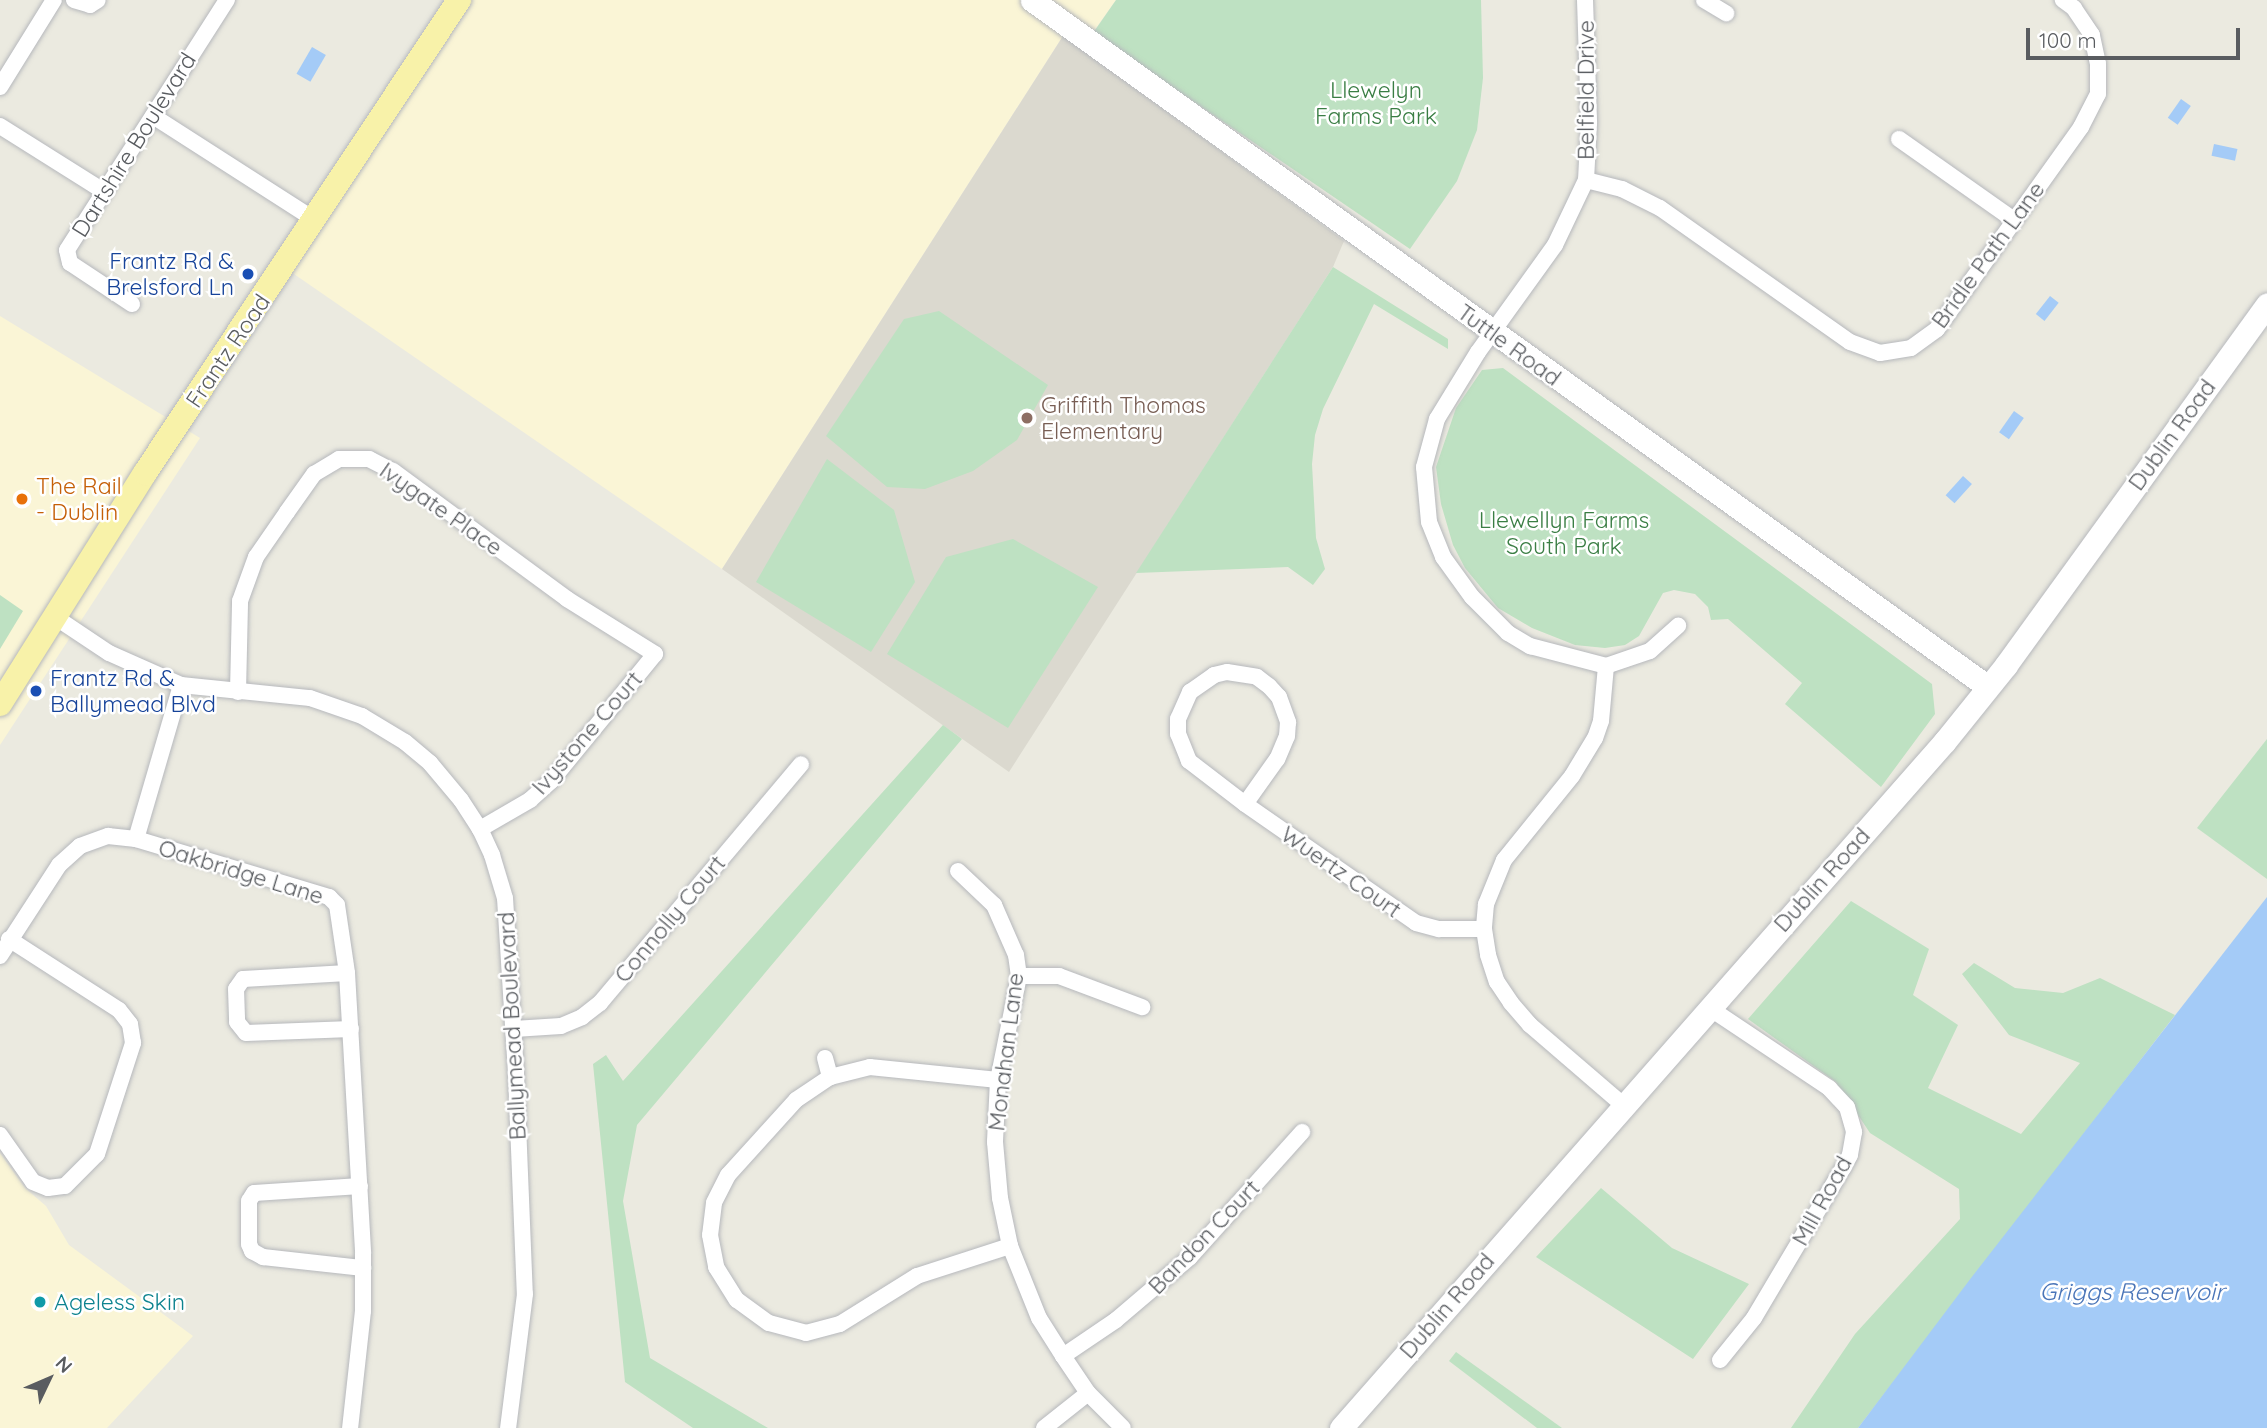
<!DOCTYPE html>
<html>
<head>
<meta charset="utf-8">
<style>
  body { margin:0 }
  #map { position:relative; width:2267px; height:1428px; overflow:hidden; background:#ebeae0; font-family:Quicksand,sans-serif }
  div>[style] { position:absolute }
  [style*='--x'] { left:calc(var(--x)*1px); top:calc(var(--y)*1px); width:calc(var(--w)*1px); rotate:calc(var(--a)*1deg) }
  .commercial>* { inset:0; background:#faf5d6 }
  .education>* { inset:0; background:#dbd9cf }
  .green>* { inset:0; background:#bee1c2 }
  .water>* { inset:0; background:#a4cbf7; transform-origin:0 0 }
  .roads { filter:drop-shadow(0 0 2px #b6b8bc) drop-shadow(0 0 2px #b6b8bc) }
  .minor>* { height:16px; margin:-8px; padding:0 8px; transform-origin:8px; border-radius:8px; background:#fff }
  .secondary>* { height:23px; margin:-11.5px; padding:0 11.5px; transform-origin:11.5px; border-radius:11.5px; background:#fff }
  .primary>* { height:24px; margin:-12px; padding:0 12px; transform-origin:12px; border-radius:12px; background:#f8f2a9 }
  .dots>* { width:19px; height:19px; translate:-50% -50%; box-sizing:border-box; border:4px solid #fff; border-radius:50% }
  span { translate:-50% -50%; white-space:nowrap; text-align:center; line-height:1.15; -webkit-text-stroke:5px #fff; paint-order:stroke }
  .park-label { font-size:23px; color:#3a7e44 }
  .street-label { font-size:23px; color:#595c60 }
  .transit-label { font-size:23px; color:#164399 }
  .right { translate:-100% -50%; text-align:right }
  .left { translate:0 -50%; text-align:left }
  .education-label { font-size:23px; color:#785e54 }
  .food-label { font-size:23px; color:#c56008 }
  .culture-label { font-size:23px; color:#0d838f }
  .water-label { font-size:24px; color:#4a75b8; font-style:italic }
  .north { position:absolute; left:14px; top:1344px; width:70px; height:70px; -webkit-text-stroke:5px #fff; paint-order:stroke; rotate:46deg; font-size:19px; font-weight:700; line-height:28px; text-align:center; color:#595c60 }
  .north::after { content:''; display:block; margin:auto; width:24px; height:32px; background:#595c60; clip-path:polygon(50% 0,100% 100%,50% 72%,0 100%) }
  .scale { position:absolute; left:2026px; top:28px; width:214px; height:32px; box-sizing:border-box; border:4px solid #595c60; border-top:0; padding-left:9px; font-size:21px; line-height:24px; white-space:nowrap; color:#595c60; -webkit-text-stroke:5px #fff; paint-order:stroke }
</style>
</head>
<body>
<div id="map">
  <div class="commercial">
    <div style="clip-path:polygon(451px 0,1116px 0,1081px 49px,1063px 36px,722px 569px,278px 263px)"></div>
    <div style="clip-path:polygon(0 316px,200px 438px,0 745px)"></div>
    <div style="clip-path:polygon(0 1153px,25px 1188px,46px 1206px,69px 1245px,193px 1336px,107px 1428px,0 1428px)"></div>
  </div>
  <div class="education">
    <div style="clip-path:polygon(1063px 36px,1344px 241px,1333px 267px,1009px 772px,722px 569px)"></div>
  </div>
  <div class="green">
    <div style="clip-path:polygon(1116px 0,1481px 0,1483px 78px,1477px 130px,1457px 181px,1410px 249px,1093px 33px)"></div>
    <div style="clip-path:polygon(1333px 267px,1448px 339px,1448px 349px,1374px 304px,1323px 409px,1315px 435px,1312px 464px,1316px 538px,1325px 569px,1313px 585px,1288px 567px,1136px 573px)"></div>
    <div style="clip-path:polygon(939px 311px,1048px 385px,1017px 440px,973px 471px,925px 489px,887px 487px,826px 436px,904px 319px)"></div>
    <div style="clip-path:polygon(1503px 368px,1932px 684px,1935px 714px,1881px 787px,1785px 704px,1802px 683px,1728px 619px,1711px 620px,1708px 607px,1695px 594px,1674px 590px,1663px 593px,1639px 636px,1625px 645px,1605px 648px,1575px 645px,1532px 628px,1498px 608px,1465px 568px,1453px 545px,1441px 504px,1436px 467px,1456px 408px,1482px 370px)"></div>
    <div style="clip-path:polygon(827px 459px,894px 510px,915px 582px,871px 652px,756px 582px)"></div>
    <div style="clip-path:polygon(1013px 539px,1098px 587px,1008px 728px,887px 654px,946px 557px)"></div>
    <div style="clip-path:polygon(0 595px,23px 611px,0 649px)"></div>
    <div style="clip-path:polygon(943px 725px,962px 739px,637px 1125px,623px 1201px,650px 1358px,768px 1428px,693px 1428px,625px 1382px,593px 1064px,606px 1055px,623px 1081px)"></div>
    <div style="clip-path:polygon(2267px 739px,2267px 879px,2197px 828px)"></div>
    <div style="clip-path:polygon(1851px 901px,1929px 949px,1913px 995px,1958px 1025px,1928px 1088px,2021px 1134px,2080px 1063px,2009px 1035px,1962px 974px,1974px 963px,2015px 988px,2063px 993px,2100px 978px,2175px 1015px,1858px 1428px,1791px 1428px,1855px 1334px,1960px 1219px,1959px 1189px,1870px 1133px,1836px 1082px,1748px 1019px)"></div>
    <div style="clip-path:polygon(1601px 1188px,1672px 1248px,1749px 1284px,1693px 1359px,1536px 1257px)"></div>
    <div style="clip-path:polygon(1456px 1352px,1562px 1428px,1537px 1428px,1449px 1361px)"></div>
  </div>
  <div class="water">
    <div style="left:312px;top:47px;width:16px;height:31px;rotate:30deg"></div>
    <div style="left:2181px;top:99px;width:12px;height:23px;rotate:35deg"></div>
    <div style="left:2214px;top:144px;width:24px;height:12px;rotate:12deg"></div>
    <div style="left:2050px;top:296px;width:11px;height:23px;rotate:38deg"></div>
    <div style="left:2014px;top:411px;width:12px;height:26px;rotate:35deg"></div>
    <div style="left:1963px;top:476px;width:12px;height:26px;rotate:42deg"></div>
    <div style="clip-path:polygon(2267px 897px,2267px 1428px,1858px 1428px,1971px 1278px)"></div>
  </div>
  <div class="roads">
    <div class="minor">
      <div style="--x:74;--y:0;--w:17;--a:17"></div>
      <div style="--x:90;--y:5;--w:9;--a:-32"></div>
      <div style="--x:1585;--y:0;--w:123;--a:88.1"></div>
      <div style="--x:1589;--y:123;--w:57;--a:93"></div>
      <div style="--x:1586;--y:180;--w:72;--a:115.5"></div>
      <div style="--x:1555;--y:245;--w:132;--a:125.7"></div>
      <div style="--x:1478;--y:352;--w:79;--a:121.5"></div>
      <div style="--x:1437;--y:419;--w:50;--a:105.2"></div>
      <div style="--x:1424;--y:467;--w:55;--a:84.8"></div>
      <div style="--x:1429;--y:522;--w:38;--a:68"></div>
      <div style="--x:1443;--y:557;--w:49;--a:54.1"></div>
      <div style="--x:1472;--y:597;--w:51;--a:45"></div>
      <div style="--x:1508;--y:633;--w:26;--a:31"></div>
      <div style="--x:1530;--y:646;--w:79;--a:14.7"></div>
      <div style="--x:1606;--y:666;--w:46;--a:-18.8"></div>
      <div style="--x:1650;--y:651;--w:38;--a:-42"></div>
      <div style="--x:1704;--y:0;--w:26;--a:31"></div>
      <div style="--x:0;--y:87;--w:102;--a:-58.2"></div>
      <div style="--x:153;--y:116;--w:193;--a:32.7"></div>
      <div style="--x:0;--y:126;--w:124;--a:32.2"></div>
      <div style="--x:1899;--y:139;--w:141;--a:35.2"></div>
      <div style="--x:1586;--y:180;--w:37;--a:14"></div>
      <div style="--x:1622;--y:189;--w:42;--a:26.6"></div>
      <div style="--x:1660;--y:208;--w:232;--a:35.2"></div>
      <div style="--x:1850;--y:342;--w:32;--a:20"></div>
      <div style="--x:1880;--y:353;--w:31;--a:-9"></div>
      <div style="--x:1911;--y:348;--w:32;--a:-36"></div>
      <div style="--x:1937;--y:329;--w:248;--a:-54.5"></div>
      <div style="--x:2081;--y:127;--w:37;--a:-63"></div>
      <div style="--x:2098;--y:94;--w:30;--a:-90"></div>
      <div style="--x:2098;--y:64;--w:30;--a:-102"></div>
      <div style="--x:2092;--y:35;--w:32;--a:-124"></div>
      <div style="--x:2074;--y:8;--w:14;--a:-144"></div>
      <div style="--x:132;--y:304;--w:74;--a:-146.5"></div>
      <div style="--x:70;--y:263;--w:13;--a:-103"></div>
      <div style="--x:67;--y:250;--w:297;--a:-57.4"></div>
      <div style="--x:55;--y:617;--w:65;--a:33.7"></div>
      <div style="--x:109;--y:653;--w:79;--a:24"></div>
      <div style="--x:181;--y:685;--w:130;--a:5.8"></div>
      <div style="--x:310;--y:698;--w:55;--a:19.1"></div>
      <div style="--x:362;--y:716;--w:50;--a:31.2"></div>
      <div style="--x:405;--y:742;--w:33;--a:40"></div>
      <div style="--x:430;--y:763;--w:48;--a:50"></div>
      <div style="--x:461;--y:800;--w:35;--a:57"></div>
      <div style="--x:480;--y:829;--w:29;--a:65"></div>
      <div style="--x:492;--y:855;--w:45;--a:73.2"></div>
      <div style="--x:505;--y:898;--w:176;--a:86.4"></div>
      <div style="--x:516;--y:1074;--w:220;--a:87.7"></div>
      <div style="--x:525;--y:1294;--w:135;--a:97.2"></div>
      <div style="--x:1606;--y:666;--w:55;--a:95.2"></div>
      <div style="--x:1601;--y:721;--w:18;--a:109"></div>
      <div style="--x:1595;--y:738;--w:44;--a:121.2"></div>
      <div style="--x:1572;--y:776;--w:108;--a:129"></div>
      <div style="--x:1504;--y:860;--w:48;--a:112.2"></div>
      <div style="--x:1486;--y:904;--w:25;--a:95"></div>
      <div style="--x:1484;--y:929;--w:26;--a:81"></div>
      <div style="--x:1488;--y:955;--w:28;--a:72"></div>
      <div style="--x:1497;--y:982;--w:25;--a:56"></div>
      <div style="--x:1511;--y:1003;--w:29;--a:49"></div>
      <div style="--x:1530;--y:1025;--w:123;--a:40.7"></div>
      <div style="--x:1227;--y:672;--w:30;--a:9"></div>
      <div style="--x:1257;--y:677;--w:15;--a:37"></div>
      <div style="--x:1269;--y:686;--w:15;--a:48"></div>
      <div style="--x:1279;--y:697;--w:27;--a:70"></div>
      <div style="--x:1288;--y:722;--w:14;--a:94"></div>
      <div style="--x:1287;--y:736;--w:25;--a:113"></div>
      <div style="--x:1277;--y:759;--w:55;--a:125.4"></div>
      <div style="--x:1245;--y:804;--w:71;--a:-142.5"></div>
      <div style="--x:1189;--y:761;--w:29;--a:-112"></div>
      <div style="--x:1178;--y:734;--w:15;--a:-90"></div>
      <div style="--x:1178;--y:719;--w:30;--a:-66"></div>
      <div style="--x:1190;--y:692;--w:29;--a:-35"></div>
      <div style="--x:1214;--y:675;--w:13;--a:-13"></div>
      <div style="--x:238;--y:692;--w:91;--a:-88.7"></div>
      <div style="--x:240;--y:601;--w:47;--a:-70"></div>
      <div style="--x:256;--y:557;--w:55;--a:-55.4"></div>
      <div style="--x:287;--y:512;--w:47;--a:-54.6"></div>
      <div style="--x:314;--y:474;--w:29;--a:-31"></div>
      <div style="--x:339;--y:459;--w:30;--a:0"></div>
      <div style="--x:369;--y:459;--w:27;--a:27"></div>
      <div style="--x:393;--y:471;--w:216;--a:36.3"></div>
      <div style="--x:567;--y:599;--w:104;--a:32"></div>
      <div style="--x:655;--y:654;--w:164;--a:129.3"></div>
      <div style="--x:551;--y:781;--w:28;--a:138"></div>
      <div style="--x:530;--y:800;--w:58;--a:149.9"></div>
      <div style="--x:1245;--y:804;--w:208;--a:34.8"></div>
      <div style="--x:1416;--y:923;--w:24;--a:15"></div>
      <div style="--x:1439;--y:929;--w:45;--a:0"></div>
      <div style="--x:136;--y:839;--w:160;--a:-73.7"></div>
      <div style="--x:958;--y:871;--w:50;--a:43.4"></div>
      <div style="--x:994;--y:905;--w:55;--a:66.3"></div>
      <div style="--x:1016;--y:955;--w:21;--a:82"></div>
      <div style="--x:1019;--y:976;--w:106;--a:101.4"></div>
      <div style="--x:998;--y:1080;--w:62;--a:92.8"></div>
      <div style="--x:995;--y:1142;--w:56;--a:84.9"></div>
      <div style="--x:1000;--y:1198;--w:49;--a:78.2"></div>
      <div style="--x:1010;--y:1246;--w:78;--a:68.1"></div>
      <div style="--x:1039;--y:1318;--w:45;--a:57.7"></div>
      <div style="--x:1063;--y:1356;--w:45;--a:56"></div>
      <div style="--x:1088;--y:1393;--w:49;--a:45"></div>
      <div style="--x:0;--y:956;--w:108;--a:-57"></div>
      <div style="--x:59;--y:865;--w:28;--a:-42"></div>
      <div style="--x:80;--y:846;--w:30;--a:-20"></div>
      <div style="--x:108;--y:836;--w:28;--a:6"></div>
      <div style="--x:136;--y:839;--w:202;--a:16.7"></div>
      <div style="--x:329;--y:897;--w:11;--a:45"></div>
      <div style="--x:337;--y:905;--w:69;--a:81.6"></div>
      <div style="--x:347;--y:973;--w:281;--a:86.7"></div>
      <div style="--x:363;--y:1254;--w:57;--a:90"></div>
      <div style="--x:363;--y:1311;--w:118;--a:96.3"></div>
      <div style="--x:347;--y:973;--w:104;--a:176.7"></div>
      <div style="--x:243;--y:979;--w:12;--a:125"></div>
      <div style="--x:236;--y:989;--w:33;--a:88"></div>
      <div style="--x:237;--y:1022;--w:14;--a:51"></div>
      <div style="--x:246;--y:1033;--w:105;--a:-2.2"></div>
      <div style="--x:1019;--y:976;--w:40;--a:0"></div>
      <div style="--x:1059;--y:976;--w:89;--a:20.5"></div>
      <div style="--x:1708;--y:1007;--w:146;--a:33.8"></div>
      <div style="--x:1829;--y:1088;--w:26;--a:47"></div>
      <div style="--x:1847;--y:1107;--w:26;--a:74"></div>
      <div style="--x:1854;--y:1132;--w:23;--a:100"></div>
      <div style="--x:1850;--y:1155;--w:15;--a:118"></div>
      <div style="--x:1843;--y:1168;--w:174;--a:120.7"></div>
      <div style="--x:1754;--y:1318;--w:54;--a:129"></div>
      <div style="--x:514;--y:1029;--w:47;--a:-3.7"></div>
      <div style="--x:561;--y:1026;--w:23;--a:-23"></div>
      <div style="--x:582;--y:1017;--w:23;--a:-38"></div>
      <div style="--x:600;--y:1003;--w:312;--a:-49.9"></div>
      <div style="--x:825;--y:1058;--w:20;--a:75"></div>
      <div style="--x:998;--y:1080;--w:129;--a:-174.2"></div>
      <div style="--x:870;--y:1067;--w:41;--a:166"></div>
      <div style="--x:830;--y:1077;--w:41;--a:145.9"></div>
      <div style="--x:796;--y:1100;--w:101;--a:132.2"></div>
      <div style="--x:728;--y:1175;--w:31;--a:117"></div>
      <div style="--x:714;--y:1203;--w:32;--a:97"></div>
      <div style="--x:710;--y:1235;--w:33;--a:79"></div>
      <div style="--x:716;--y:1267;--w:39;--a:58"></div>
      <div style="--x:737;--y:1300;--w:39;--a:36"></div>
      <div style="--x:769;--y:1323;--w:38;--a:15"></div>
      <div style="--x:806;--y:1333;--w:35;--a:-15"></div>
      <div style="--x:840;--y:1324;--w:91;--a:-31.9"></div>
      <div style="--x:917;--y:1276;--w:98;--a:-17.9"></div>
      <div style="--x:0;--y:1135;--w:57;--a:54.9"></div>
      <div style="--x:33;--y:1182;--w:16;--a:22"></div>
      <div style="--x:48;--y:1188;--w:17;--a:-7"></div>
      <div style="--x:65;--y:1186;--w:45;--a:-45"></div>
      <div style="--x:97;--y:1154;--w:117;--a:-72"></div>
      <div style="--x:133;--y:1043;--w:19;--a:-99"></div>
      <div style="--x:130;--y:1024;--w:18;--a:-128"></div>
      <div style="--x:119;--y:1010;--w:131;--a:-147.2"></div>
      <div style="--x:360;--y:1186;--w:106;--a:176.2"></div>
      <div style="--x:254;--y:1193;--w:9;--a:122"></div>
      <div style="--x:249;--y:1201;--w:43;--a:90"></div>
      <div style="--x:249;--y:1244;--w:8;--a:67"></div>
      <div style="--x:252;--y:1251;--w:13;--a:29"></div>
      <div style="--x:263;--y:1257;--w:101;--a:6.3"></div>
      <div style="--x:1063;--y:1356;--w:64;--a:-34.2"></div>
      <div style="--x:1116;--y:1320;--w:97;--a:-40.4"></div>
      <div style="--x:1190;--y:1257;--w:168;--a:-48.1"></div>
      <div style="--x:1044;--y:1428;--w:56;--a:-38.5"></div>
    </div>
    <div class="secondary">
      <div style="--x:1032;--y:0;--w:1177;--a:35.7"></div>
      <div style="--x:1341;--y:1428;--w:915;--a:-48.68"></div>
      <div style="--x:1945;--y:741;--w:97;--a:-51.2"></div>
      <div style="--x:2006;--y:665;--w:445;--a:-54.1"></div>
    </div>
    <div class="primary">
      <div style="--x:0;--y:704;--w:273;--a:-57.9"></div>
      <div style="--x:145;--y:473;--w:568;--a:-56.42"></div>
    </div>
  </div>
  <div class="dots">
    <div style="left:248px;top:274px;background:#1a4fb4"></div>
    <div style="left:1027px;top:418px;background:#8d6e63"></div>
    <div style="left:22px;top:499px;background:#e8710a"></div>
    <div style="left:36px;top:691px;background:#1a4fb4"></div>
    <div style="left:40px;top:1302px;background:#0f9aa8"></div>
  </div>
  <div class="park-label">
    <span style="left:1376px;top:103px">Llewelyn<br>Farms Park</span>
    <span style="left:1564px;top:533px">Llewellyn Farms<br>South Park</span>
  </div>
  <div class="street-label">
    <span style="left:1586px;top:90px;rotate:-90deg">Belfield Drive</span>
    <span style="left:134px;top:145px;rotate:-58deg">Dartshire Boulevard</span>
    <span style="left:1988px;top:255px;rotate:-54deg">Bridle Path Lane</span>
    <span style="left:1509px;top:345px;rotate:36deg">Tuttle Road</span>
    <span style="left:228px;top:351px;rotate:-56deg">Frantz Road</span>
    <span style="left:2172px;top:435px;rotate:-54deg">Dublin Road</span>
    <span style="left:441px;top:509px;rotate:35deg">Ivygate Place</span>
    <span style="left:587px;top:733px;rotate:-49deg">Ivystone Court</span>
    <span style="left:241px;top:872px;rotate:17deg">Oakbridge Lane</span>
    <span style="left:1341px;top:872px;rotate:35deg">Wuertz Court</span>
    <span style="left:1822px;top:880px;rotate:-48deg">Dublin Road</span>
    <span style="left:670px;top:919px;rotate:-50deg">Connolly Court</span>
    <span style="left:512px;top:1026px;rotate:-93deg">Ballymead Boulevard</span>
    <span style="left:1006px;top:1052px;rotate:-83deg">Monahan Lane</span>
    <span style="left:1822px;top:1201px;rotate:-61deg">Mill Road</span>
    <span style="left:1204px;top:1237px;rotate:-46deg">Bandon Court</span>
    <span style="left:1447px;top:1306px;rotate:-49deg">Dublin Road</span>
  </div>
  <div class="transit-label">
    <span class="right" style="left:234px;top:274px">Frantz Rd &amp;<br>Brelsford Ln</span>
    <span class="left" style="left:50px;top:691px">Frantz Rd &amp;<br>Ballymead Blvd</span>
  </div>
  <div class="education-label">
    <span class="left" style="left:1041px;top:418px">Griffith Thomas<br>Elementary</span>
  </div>
  <div class="food-label">
    <span class="left" style="left:36px;top:499px">The Rail<br>- Dublin</span>
  </div>
  <div class="culture-label">
    <span class="left" style="left:54px;top:1302px">Ageless Skin</span>
  </div>
  <div class="water-label">
    <span style="left:2132px;top:1292px">Griggs Reservoir</span>
  </div>
  <div class="north">N</div>
  <div class="scale">100 m</div>
</div>
</body>
</html>
